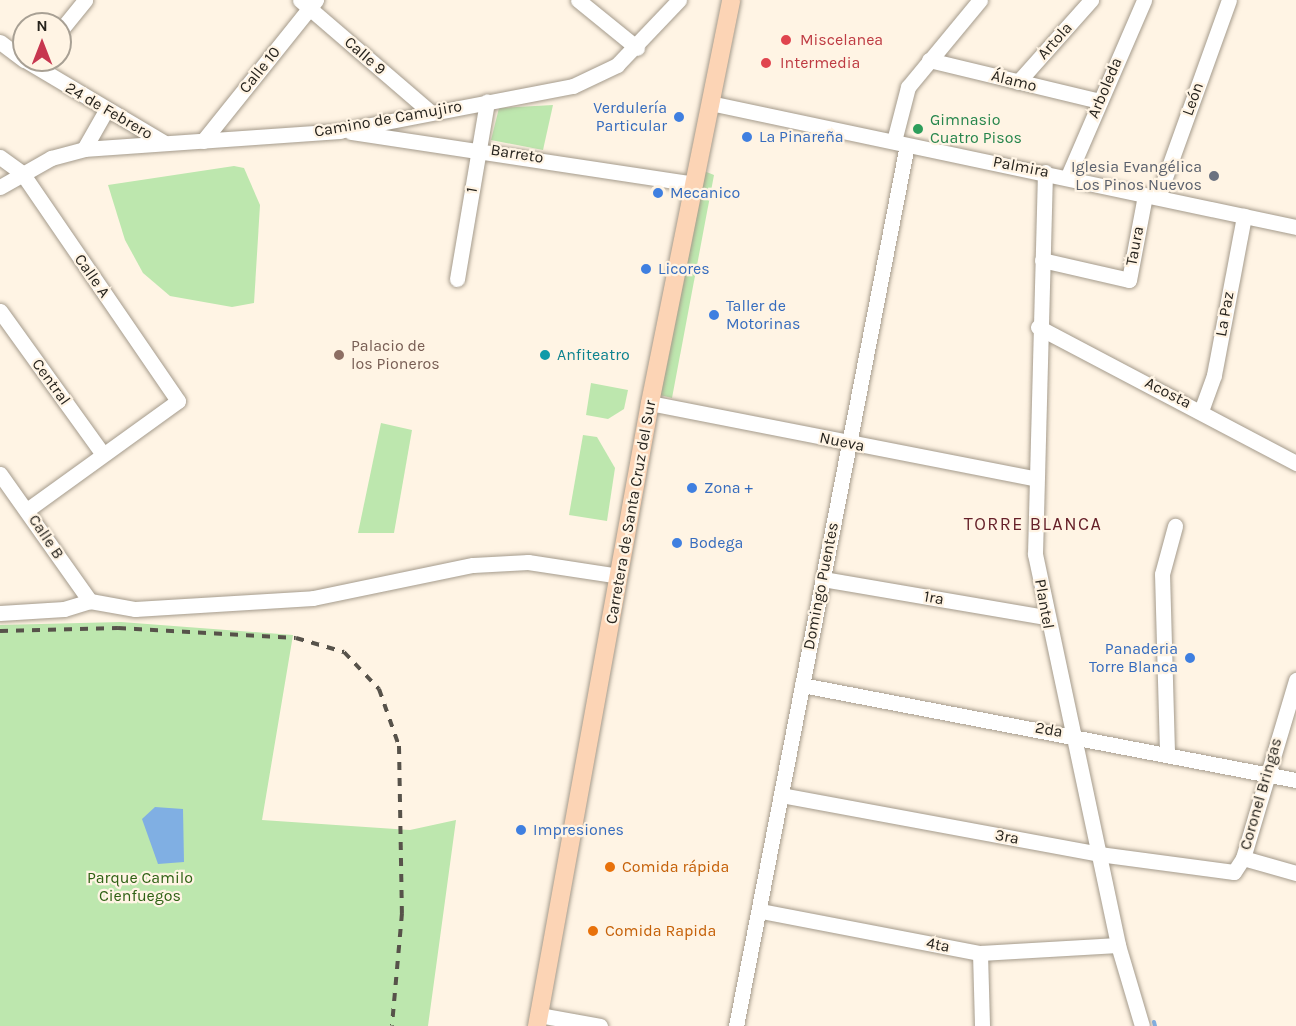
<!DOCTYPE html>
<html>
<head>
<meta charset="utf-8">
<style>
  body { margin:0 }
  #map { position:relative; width:1296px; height:1026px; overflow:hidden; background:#fff4e4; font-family:Karla,sans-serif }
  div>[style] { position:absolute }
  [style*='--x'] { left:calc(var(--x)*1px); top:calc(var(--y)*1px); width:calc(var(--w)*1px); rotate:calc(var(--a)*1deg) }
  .green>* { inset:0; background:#bde7ae }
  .water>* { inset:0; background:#80afe3 }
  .stream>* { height:4px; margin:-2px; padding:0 2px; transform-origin:2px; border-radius:2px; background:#80afe3 }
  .roads { filter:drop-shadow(0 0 2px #a59b8c) drop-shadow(0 0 2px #a59b8c) }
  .minor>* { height:15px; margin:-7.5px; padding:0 7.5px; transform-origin:7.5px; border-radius:7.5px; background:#fff }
  .major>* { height:18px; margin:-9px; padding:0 9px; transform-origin:9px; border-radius:9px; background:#fcd4b5 }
  .rail>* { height:4px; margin-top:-2px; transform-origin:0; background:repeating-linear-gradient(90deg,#57524a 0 8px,transparent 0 16px) }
  .dots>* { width:16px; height:16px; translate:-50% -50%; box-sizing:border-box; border:3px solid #fff4e4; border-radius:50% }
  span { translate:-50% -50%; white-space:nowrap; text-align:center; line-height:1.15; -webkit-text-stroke:4.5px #fff4e4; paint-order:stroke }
  .health-label { font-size:16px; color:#be3a42 }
  .left { translate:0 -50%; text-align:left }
  .street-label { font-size:16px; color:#26231d }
  .shop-label { font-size:16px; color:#366cbe }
  .right { translate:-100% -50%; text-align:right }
  .leisure-label { font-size:16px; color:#27864d }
  .worship-label { font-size:16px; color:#5b616d }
  .education-label { font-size:16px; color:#785e54 }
  .culture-label { font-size:16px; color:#0d838f }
  .food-label { font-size:16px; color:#c56008 }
  .park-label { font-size:16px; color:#2e6114 }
  .neighbourhood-label { font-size:18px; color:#662029; letter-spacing:1.5px }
  .north { position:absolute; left:12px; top:12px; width:60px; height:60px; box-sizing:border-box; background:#fff4e4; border:2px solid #a8a094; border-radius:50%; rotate:0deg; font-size:16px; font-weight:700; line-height:24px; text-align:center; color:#26231d }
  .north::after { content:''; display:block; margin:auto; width:21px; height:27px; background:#c73750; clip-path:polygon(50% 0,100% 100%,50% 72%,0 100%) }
</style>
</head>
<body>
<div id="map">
  <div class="green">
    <div style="clip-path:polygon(553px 105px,543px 150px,491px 140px,499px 108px)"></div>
    <div style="clip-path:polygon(234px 166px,244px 168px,260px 205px,254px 303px,232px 307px,170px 296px,143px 273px,125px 240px,108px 185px)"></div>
    <div style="clip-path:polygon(704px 171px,714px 175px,672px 398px,660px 395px)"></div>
    <div style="clip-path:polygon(591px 383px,628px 390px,624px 409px,608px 419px,586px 415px)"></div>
    <div style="clip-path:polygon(381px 423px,412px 430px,394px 533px,358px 533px)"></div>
    <div style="clip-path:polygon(583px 435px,597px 437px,615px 468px,607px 521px,569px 515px)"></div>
    <div style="clip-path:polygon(121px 622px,293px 635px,262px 820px,410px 830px,456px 820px,428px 1026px,0 1026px,0 625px)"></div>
  </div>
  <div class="water">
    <div style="clip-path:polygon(155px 807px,183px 809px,184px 862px,158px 864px,142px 819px)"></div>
  </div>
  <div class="stream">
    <div style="--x:1154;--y:1022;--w:4;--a:76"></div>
  </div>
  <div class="roads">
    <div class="minor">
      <div style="--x:300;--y:0;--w:170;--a:40.7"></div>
      <div style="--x:578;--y:0;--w:76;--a:39.1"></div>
      <div style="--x:60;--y:31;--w:40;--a:-51"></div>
      <div style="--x:0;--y:42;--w:30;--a:37"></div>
      <div style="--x:25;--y:60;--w:161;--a:30.7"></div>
      <div style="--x:929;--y:60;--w:176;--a:13.5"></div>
      <div style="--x:1018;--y:82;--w:110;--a:-48.3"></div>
      <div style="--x:710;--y:103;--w:599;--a:11.95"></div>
      <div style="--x:351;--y:132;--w:347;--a:8.6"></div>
      <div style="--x:203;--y:141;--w:181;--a:-51.3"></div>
      <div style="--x:894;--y:141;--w:56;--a:-75.5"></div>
      <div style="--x:908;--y:87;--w:113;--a:-50.4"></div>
      <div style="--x:84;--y:149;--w:43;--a:-60.4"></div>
      <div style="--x:0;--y:157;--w:27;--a:36"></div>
      <div style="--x:22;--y:173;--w:276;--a:55.6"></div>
      <div style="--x:178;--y:401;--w:186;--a:144.2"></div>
      <div style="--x:1045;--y:172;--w:382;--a:91.5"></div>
      <div style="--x:1035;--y:554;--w:400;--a:78"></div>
      <div style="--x:1118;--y:945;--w:84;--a:73.5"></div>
      <div style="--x:1068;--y:176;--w:192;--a:-66.6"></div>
      <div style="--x:0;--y:187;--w:59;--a:-29.6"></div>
      <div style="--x:51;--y:158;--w:34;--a:-15"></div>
      <div style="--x:84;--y:149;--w:256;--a:-4"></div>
      <div style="--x:339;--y:131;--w:238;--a:-10.9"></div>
      <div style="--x:573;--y:86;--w:49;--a:-25.5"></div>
      <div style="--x:617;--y:65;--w:90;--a:-46.4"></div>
      <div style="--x:1158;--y:197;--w:209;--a:-70.2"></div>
      <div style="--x:1042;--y:260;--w:89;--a:12.9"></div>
      <div style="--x:1129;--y:280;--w:86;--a:-79.3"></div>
      <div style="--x:457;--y:279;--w:180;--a:-80.4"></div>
      <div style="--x:0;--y:311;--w:175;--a:54.3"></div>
      <div style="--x:1038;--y:327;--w:292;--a:27.8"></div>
      <div style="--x:650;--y:403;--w:391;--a:11.1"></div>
      <div style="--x:1201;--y:411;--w:38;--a:-70"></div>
      <div style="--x:1214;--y:375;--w:162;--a:-79.3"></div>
      <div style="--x:0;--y:474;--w:156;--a:54.7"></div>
      <div style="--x:823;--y:579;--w:226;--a:9.7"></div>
      <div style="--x:0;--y:613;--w:64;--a:-3.6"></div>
      <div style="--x:64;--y:609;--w:27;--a:-17"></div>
      <div style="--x:90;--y:601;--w:46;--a:10.1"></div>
      <div style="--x:135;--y:609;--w:178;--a:-3.5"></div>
      <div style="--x:313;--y:598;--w:163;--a:-11.7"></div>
      <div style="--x:473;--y:565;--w:55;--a:-3.1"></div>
      <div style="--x:528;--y:562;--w:92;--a:8.7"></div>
      <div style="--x:802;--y:685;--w:503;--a:10.89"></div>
      <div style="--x:1167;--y:752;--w:178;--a:-91.6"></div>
      <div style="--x:1162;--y:574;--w:50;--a:-74.8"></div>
      <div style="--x:781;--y:795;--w:323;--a:10.5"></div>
      <div style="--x:1099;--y:854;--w:136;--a:7.6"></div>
      <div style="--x:1234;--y:872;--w:17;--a:-57"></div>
      <div style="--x:1243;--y:858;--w:186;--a:-73.4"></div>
      <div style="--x:1243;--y:858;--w:55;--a:15.8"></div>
      <div style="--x:761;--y:911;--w:223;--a:10.9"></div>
      <div style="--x:980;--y:953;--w:138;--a:-3.3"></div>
      <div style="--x:980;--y:953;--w:73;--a:88.4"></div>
      <div style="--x:539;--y:1015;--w:62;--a:10.2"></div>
      <div style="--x:736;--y:1026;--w:897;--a:-79.02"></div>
    </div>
    <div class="major">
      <div style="--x:537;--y:1026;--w:633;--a:-79.72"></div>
      <div style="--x:650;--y:403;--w:411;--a:-78.6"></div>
    </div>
  </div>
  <div class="rail">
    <div style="--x:0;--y:631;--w:118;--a:-1.5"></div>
    <div style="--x:118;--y:628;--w:178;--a:3.2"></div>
    <div style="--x:296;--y:638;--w:50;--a:16.3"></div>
    <div style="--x:344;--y:652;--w:51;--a:46.6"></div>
    <div style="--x:379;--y:689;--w:60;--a:70.7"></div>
    <div style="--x:399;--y:746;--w:167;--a:89"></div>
    <div style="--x:402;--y:913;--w:113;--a:95.1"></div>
  </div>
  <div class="dots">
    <div style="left:786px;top:40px;background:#e0444e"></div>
    <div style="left:766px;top:63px;background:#e0444e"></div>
    <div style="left:679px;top:117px;background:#3f7fe0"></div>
    <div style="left:918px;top:129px;background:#2e9e5b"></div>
    <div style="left:747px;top:137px;background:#3f7fe0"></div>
    <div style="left:1214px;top:176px;background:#6b7280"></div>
    <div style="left:658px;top:193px;background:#3f7fe0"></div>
    <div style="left:646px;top:269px;background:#3f7fe0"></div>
    <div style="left:714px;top:315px;background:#3f7fe0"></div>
    <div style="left:339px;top:355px;background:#8d6e63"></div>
    <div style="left:545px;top:355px;background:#0f9aa8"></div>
    <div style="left:692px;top:488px;background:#3f7fe0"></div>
    <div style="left:677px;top:543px;background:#3f7fe0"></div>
    <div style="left:1190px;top:658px;background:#3f7fe0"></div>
    <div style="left:521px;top:830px;background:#3f7fe0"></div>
    <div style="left:610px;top:867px;background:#e8710a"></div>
    <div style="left:593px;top:931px;background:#e8710a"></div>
  </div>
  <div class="health-label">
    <span class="left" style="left:800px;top:40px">Miscelanea</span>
    <span class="left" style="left:780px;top:63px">Intermedia</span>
  </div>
  <div class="street-label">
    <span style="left:1055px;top:41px;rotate:-48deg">Artola</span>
    <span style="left:365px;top:56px;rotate:41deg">Calle 9</span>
    <span style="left:260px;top:70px;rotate:-51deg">Calle 10</span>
    <span style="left:1014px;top:81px;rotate:14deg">Álamo</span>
    <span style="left:1105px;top:88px;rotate:-67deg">Arboleda</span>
    <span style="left:1193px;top:99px;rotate:-70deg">León</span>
    <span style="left:109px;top:111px;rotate:30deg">24 de Febrero</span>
    <span style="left:388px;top:119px;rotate:-10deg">Camino de Camujiro</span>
    <span style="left:517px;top:154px;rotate:9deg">Barreto</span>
    <span style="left:1021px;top:167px;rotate:11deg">Palmira</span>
    <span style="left:472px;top:190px;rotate:-80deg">1</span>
    <span style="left:1135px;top:246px;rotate:-79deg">Taura</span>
    <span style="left:92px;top:276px;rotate:55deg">Calle A</span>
    <span style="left:1225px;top:314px;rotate:-80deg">La Paz</span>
    <span style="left:51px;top:382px;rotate:54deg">Central</span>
    <span style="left:1168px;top:393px;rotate:27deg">Acosta</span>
    <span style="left:842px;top:442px;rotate:11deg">Nueva</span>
    <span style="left:631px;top:512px;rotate:-80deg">Carretera de Santa Cruz del Sur</span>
    <span style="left:46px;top:537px;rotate:56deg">Calle B</span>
    <span style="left:821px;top:586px;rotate:-79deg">Domingo Puentes</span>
    <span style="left:934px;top:598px;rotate:10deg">1ra</span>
    <span style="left:1044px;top:604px;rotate:80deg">Plantel</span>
    <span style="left:1049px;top:730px;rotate:10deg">2da</span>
    <span style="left:1261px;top:794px;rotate:-74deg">Coronel Bringas</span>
    <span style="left:1007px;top:837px;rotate:11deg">3ra</span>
    <span style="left:938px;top:945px;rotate:11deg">4ta</span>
  </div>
  <div class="shop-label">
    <span class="right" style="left:667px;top:117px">Verdulería<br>Particular</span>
    <span class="left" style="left:759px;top:137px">La Pinareña</span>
    <span class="left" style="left:670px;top:193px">Mecanico</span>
    <span class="left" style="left:658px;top:269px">Licores</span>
    <span class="left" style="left:726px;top:315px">Taller de<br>Motorinas</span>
    <span class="left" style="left:704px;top:488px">Zona +</span>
    <span class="left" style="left:689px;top:543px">Bodega</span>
    <span class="right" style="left:1178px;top:658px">Panaderia<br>Torre Blanca</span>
    <span class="left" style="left:533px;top:830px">Impresiones</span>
  </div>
  <div class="leisure-label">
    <span class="left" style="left:930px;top:129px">Gimnasio<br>Cuatro Pisos</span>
  </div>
  <div class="worship-label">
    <span class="right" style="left:1202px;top:176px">Iglesia Evangélica<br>Los Pinos Nuevos</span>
  </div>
  <div class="education-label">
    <span class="left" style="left:351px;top:355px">Palacio de<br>los Pioneros</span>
  </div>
  <div class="culture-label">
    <span class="left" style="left:557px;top:355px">Anfiteatro</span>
  </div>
  <div class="food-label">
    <span class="left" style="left:622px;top:867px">Comida rápida</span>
    <span class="left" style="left:605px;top:931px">Comida Rapida</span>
  </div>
  <div class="park-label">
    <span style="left:140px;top:887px">Parque Camilo<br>Cienfuegos</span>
  </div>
  <div class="neighbourhood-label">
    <span style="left:1033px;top:524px">TORRE BLANCA</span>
  </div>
  <div class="north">N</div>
</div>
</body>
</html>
